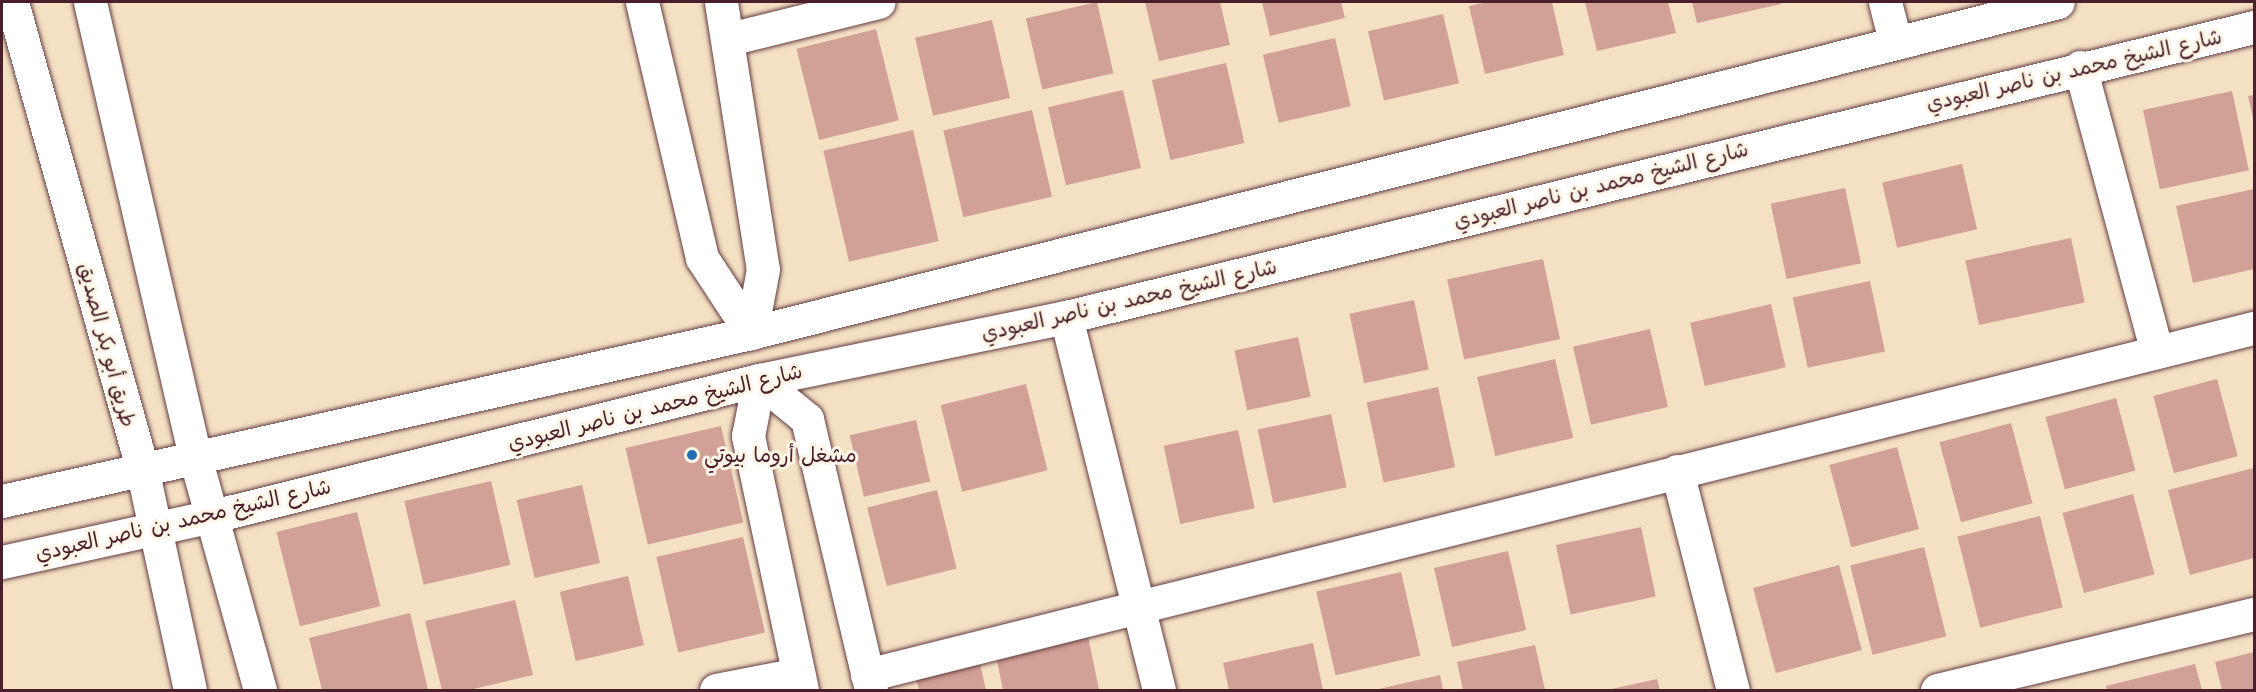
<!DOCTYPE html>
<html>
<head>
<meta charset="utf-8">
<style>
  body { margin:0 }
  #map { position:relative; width:2256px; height:692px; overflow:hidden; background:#f4e0c3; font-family:"Comic Neue","Playpen Sans Arabic",sans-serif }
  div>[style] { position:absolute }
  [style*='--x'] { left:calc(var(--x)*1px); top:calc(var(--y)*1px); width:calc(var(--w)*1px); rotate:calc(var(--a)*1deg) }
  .building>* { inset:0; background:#d1a096; transform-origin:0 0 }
  .roads { filter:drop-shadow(0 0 2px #643c42) drop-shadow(0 0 2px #643c42) }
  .street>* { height:33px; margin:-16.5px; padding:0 16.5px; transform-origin:16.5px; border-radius:16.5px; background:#fff }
  .secondary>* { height:33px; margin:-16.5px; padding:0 16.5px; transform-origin:16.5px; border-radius:16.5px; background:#fff }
  .dots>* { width:16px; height:16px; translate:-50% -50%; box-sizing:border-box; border:3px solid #fcf5e5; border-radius:50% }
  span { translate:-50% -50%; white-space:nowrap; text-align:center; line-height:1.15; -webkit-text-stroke:6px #fcf5e5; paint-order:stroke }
  .street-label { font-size:21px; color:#4a1f2b }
  .poi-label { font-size:21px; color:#4a1f2b }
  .left { translate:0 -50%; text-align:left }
  .frame { position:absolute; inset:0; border:3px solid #4a1f2b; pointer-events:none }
</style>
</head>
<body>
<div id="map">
  <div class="building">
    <div style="left:1097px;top:2px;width:73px;height:73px;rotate:77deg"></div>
    <div style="clip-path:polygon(1145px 2px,1220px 2px,1230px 45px,1159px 61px)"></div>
    <div style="clip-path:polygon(1262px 2px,1341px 2px,1345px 18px,1270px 36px)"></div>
    <div style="clip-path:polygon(1487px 2px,1552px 2px,1564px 55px,1485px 74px,1469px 6px)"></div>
    <div style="clip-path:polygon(1585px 2px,1668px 2px,1676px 33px,1597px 51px)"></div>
    <div style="clip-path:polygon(1692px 2px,1780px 2px,1781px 4px,1697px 23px)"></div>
    <div style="left:1443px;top:14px;width:71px;height:77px;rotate:77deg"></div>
    <div style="left:992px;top:20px;width:80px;height:79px;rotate:77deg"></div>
    <div style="left:876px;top:29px;width:94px;height:82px;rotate:76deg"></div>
    <div style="left:1335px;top:38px;width:70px;height:74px;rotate:77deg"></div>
    <div style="left:1226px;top:63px;width:82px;height:76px;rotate:77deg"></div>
    <div style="left:1123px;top:90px;width:80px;height:77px;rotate:77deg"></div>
    <div style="left:2232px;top:91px;width:81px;height:91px;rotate:78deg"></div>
    <div style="clip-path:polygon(2254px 95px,2254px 122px,2248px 96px)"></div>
    <div style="left:1032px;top:110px;width:89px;height:91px;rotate:77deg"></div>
    <div style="left:913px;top:130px;width:114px;height:92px;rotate:77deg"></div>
    <div style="left:1962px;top:164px;width:67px;height:82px;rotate:77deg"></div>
    <div style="left:1845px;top:188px;width:77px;height:76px;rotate:78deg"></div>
    <div style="clip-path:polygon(2254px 189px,2254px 269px,2193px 283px,2176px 206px)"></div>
    <div style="left:2071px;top:238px;width:66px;height:108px;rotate:78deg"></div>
    <div style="left:1543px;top:259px;width:82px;height:98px;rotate:78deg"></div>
    <div style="left:1870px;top:281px;width:72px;height:79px;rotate:78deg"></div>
    <div style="left:1414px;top:300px;width:71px;height:66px;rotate:78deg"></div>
    <div style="left:1771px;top:304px;width:65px;height:83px;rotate:77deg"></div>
    <div style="left:1650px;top:329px;width:80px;height:79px;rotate:77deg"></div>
    <div style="left:1298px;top:337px;width:61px;height:65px;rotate:78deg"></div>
    <div style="left:1555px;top:359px;width:81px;height:80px;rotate:77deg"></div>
    <div style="left:2217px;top:379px;width:80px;height:66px;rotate:75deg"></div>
    <div style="left:1026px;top:384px;width:89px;height:88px;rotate:76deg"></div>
    <div style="left:1438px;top:387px;width:82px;height:73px;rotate:78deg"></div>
    <div style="left:2116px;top:398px;width:75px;height:73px;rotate:75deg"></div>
    <div style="left:1331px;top:414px;width:75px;height:75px;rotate:78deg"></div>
    <div style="left:916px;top:420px;width:63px;height:68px;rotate:77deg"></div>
    <div style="left:2011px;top:423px;width:83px;height:74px;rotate:75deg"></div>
    <div style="left:721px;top:426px;width:99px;height:98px;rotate:77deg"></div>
    <div style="left:1238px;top:430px;width:80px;height:76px;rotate:78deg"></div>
    <div style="left:1897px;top:447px;width:85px;height:70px;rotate:75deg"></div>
    <div style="clip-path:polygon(2254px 468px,2254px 558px,2190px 575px,2168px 490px)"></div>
    <div style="left:491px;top:481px;width:86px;height:89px;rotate:77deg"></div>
    <div style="left:582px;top:485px;width:80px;height:67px;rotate:77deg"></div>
    <div style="left:937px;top:490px;width:81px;height:72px;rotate:76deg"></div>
    <div style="left:2133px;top:494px;width:83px;height:73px;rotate:75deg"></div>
    <div style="left:357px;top:512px;width:97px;height:83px;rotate:76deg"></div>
    <div style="left:2040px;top:516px;width:94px;height:85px;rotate:76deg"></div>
    <div style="left:1641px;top:527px;width:71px;height:87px;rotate:78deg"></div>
    <div style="left:743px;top:537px;width:98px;height:89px;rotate:77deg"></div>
    <div style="left:1924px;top:547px;width:92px;height:76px;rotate:76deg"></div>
    <div style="left:1508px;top:551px;width:81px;height:76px;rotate:77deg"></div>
    <div style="left:1839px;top:565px;width:88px;height:89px;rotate:75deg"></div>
    <div style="left:1401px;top:572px;width:86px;height:87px;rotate:77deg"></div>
    <div style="left:628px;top:576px;width:71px;height:70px;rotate:77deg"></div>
    <div style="clip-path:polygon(515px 600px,533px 675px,469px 690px,442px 690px,425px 621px)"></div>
    <div style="clip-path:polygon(410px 613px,428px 690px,322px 690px,309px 638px)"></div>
    <div style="clip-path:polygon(1088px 636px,1099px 690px,1003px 690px,996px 656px)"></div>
    <div style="clip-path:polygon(1313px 643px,1323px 690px,1229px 690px,1223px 663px)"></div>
    <div style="clip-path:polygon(1535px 645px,1545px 690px,1463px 690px,1457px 662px)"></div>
    <div style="clip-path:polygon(2254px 652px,2254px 690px,2222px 690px,2215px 662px)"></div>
    <div style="clip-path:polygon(979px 660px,986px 690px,919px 690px,915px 674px)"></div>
    <div style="clip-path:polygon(2195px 664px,2202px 690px,2107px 690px,2106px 686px)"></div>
    <div style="clip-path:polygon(1440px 675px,1443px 690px,1374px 690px)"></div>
    <div style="clip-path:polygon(1657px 679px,1660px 690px,1607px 690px)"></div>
  </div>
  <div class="roads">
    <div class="street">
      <div style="--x:642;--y:2;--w:263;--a:76.8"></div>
      <div style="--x:702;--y:258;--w:90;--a:56.8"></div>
      <div style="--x:721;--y:2;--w:270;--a:81.1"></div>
      <div style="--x:763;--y:269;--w:65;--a:100.6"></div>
      <div style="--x:1885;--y:2;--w:40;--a:75.6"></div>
      <div style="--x:729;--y:39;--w:154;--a:-13.9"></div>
      <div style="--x:2080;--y:67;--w:295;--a:74.9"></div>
      <div style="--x:1066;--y:317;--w:384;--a:76"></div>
      <div style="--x:1677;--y:471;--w:226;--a:75.7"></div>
      <div style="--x:867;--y:675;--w:1430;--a:-14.05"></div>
      <div style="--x:716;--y:690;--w:84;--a:-11"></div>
      <div style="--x:802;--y:690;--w:260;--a:-102"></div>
      <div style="--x:748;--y:436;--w:57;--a:-78.9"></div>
      <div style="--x:759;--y:380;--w:62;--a:39.1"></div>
      <div style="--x:807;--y:419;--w:278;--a:76.7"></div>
      <div style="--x:1937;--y:690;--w:326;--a:-13.5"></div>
    </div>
    <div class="secondary">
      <div style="--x:12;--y:2;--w:484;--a:74.4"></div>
      <div style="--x:142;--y:468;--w:227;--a:77.8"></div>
      <div style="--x:90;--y:2;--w:467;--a:77"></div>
      <div style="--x:195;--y:457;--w:242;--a:74.4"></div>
      <div style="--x:2;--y:501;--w:768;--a:-12.64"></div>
      <div style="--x:751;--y:333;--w:1348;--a:-14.21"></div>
      <div style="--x:2;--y:562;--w:216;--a:-12.3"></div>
      <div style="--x:213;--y:516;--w:563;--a:-13.99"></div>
      <div style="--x:759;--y:380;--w:313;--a:-11.6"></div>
      <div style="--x:1066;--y:317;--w:1223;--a:-13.72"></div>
    </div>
  </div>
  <div class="dots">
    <div style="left:692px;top:455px;background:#1f6fb2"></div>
  </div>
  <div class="street-label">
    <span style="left:2074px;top:70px;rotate:-13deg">شارع الشيخ محمد بن ناصر العبودي</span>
    <span style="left:1601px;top:185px;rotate:-14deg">شارع الشيخ محمد بن ناصر العبودي</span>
    <span style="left:1129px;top:300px;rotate:-13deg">شارع الشيخ محمد بن ناصر العبودي</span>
    <span style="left:107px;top:345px;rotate:75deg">طريق أبو بكر الصديق</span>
    <span style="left:655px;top:407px;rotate:-14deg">شارع الشيخ محمد بن ناصر العبودي</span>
    <span style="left:183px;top:520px;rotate:-13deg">شارع الشيخ محمد بن ناصر العبودي</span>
  </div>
  <div class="poi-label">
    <span class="left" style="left:704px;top:455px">مشغل أروما بيوتي</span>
  </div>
  <div class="frame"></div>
</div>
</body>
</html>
